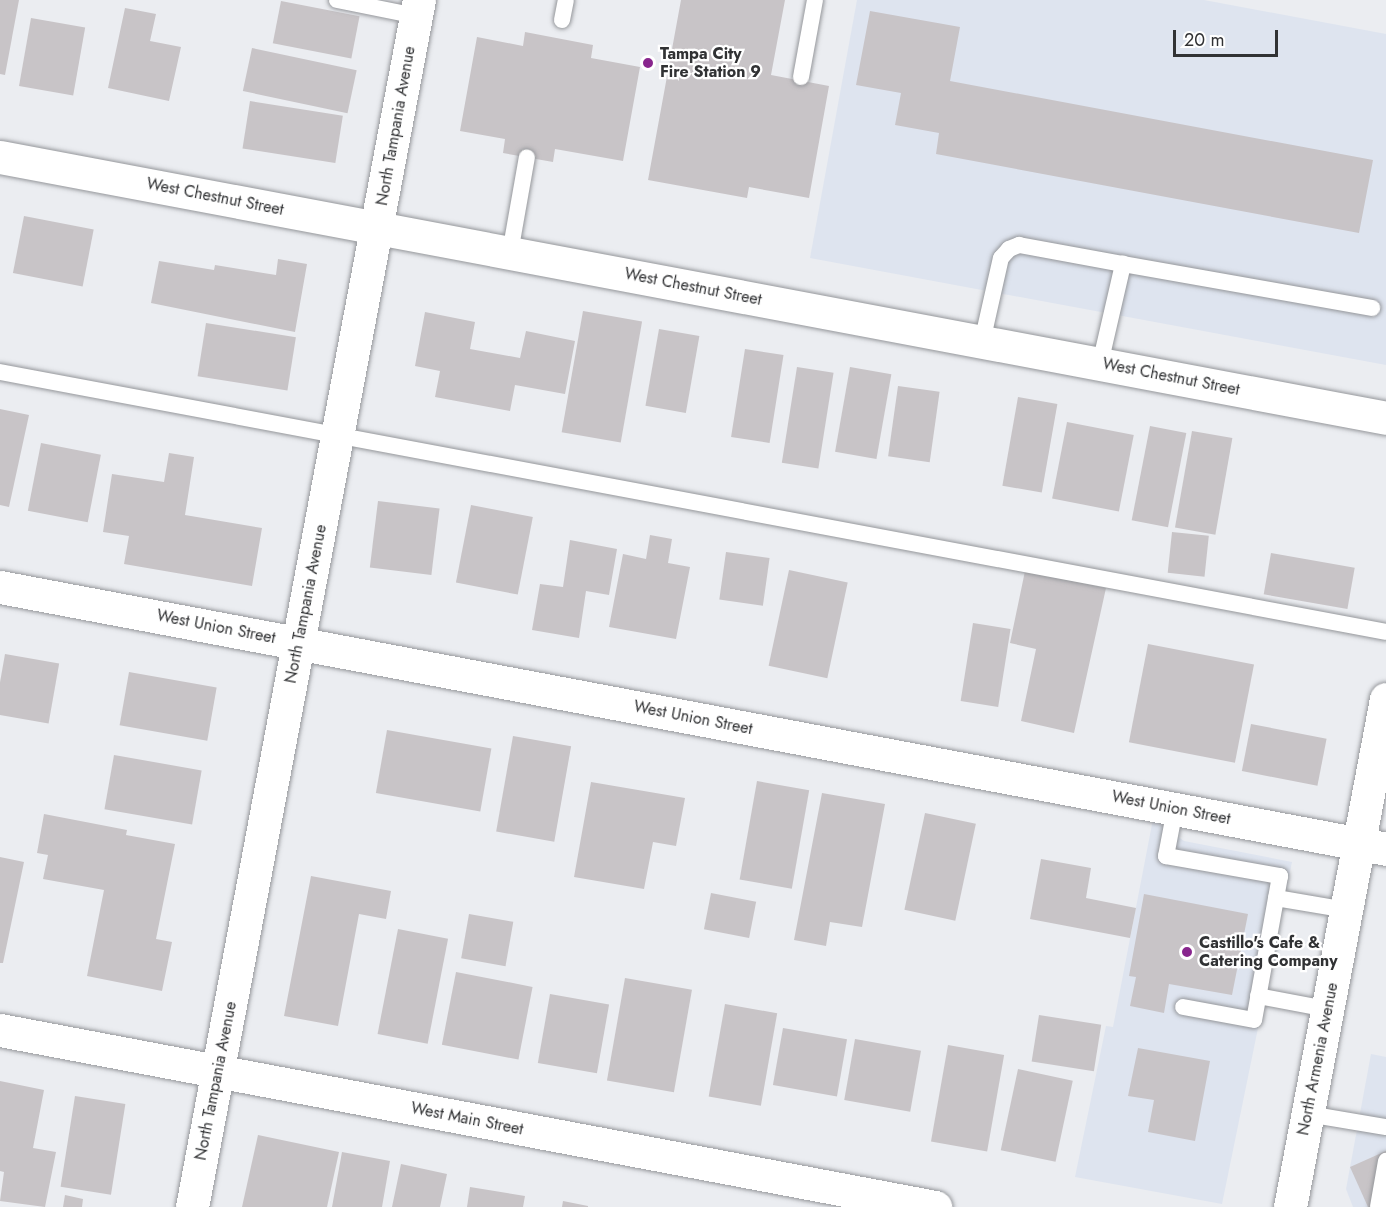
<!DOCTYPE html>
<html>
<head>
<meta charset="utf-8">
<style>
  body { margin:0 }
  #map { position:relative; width:1386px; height:1207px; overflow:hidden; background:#ebedf1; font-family:Jost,sans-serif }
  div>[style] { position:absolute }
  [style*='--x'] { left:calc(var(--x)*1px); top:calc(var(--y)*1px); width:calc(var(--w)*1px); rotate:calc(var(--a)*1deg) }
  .built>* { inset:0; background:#dee4ef }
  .building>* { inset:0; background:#c8c4c7; transform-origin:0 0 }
  .roads { filter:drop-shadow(0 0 2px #95979b) drop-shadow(0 0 2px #95979b) }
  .lane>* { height:16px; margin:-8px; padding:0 8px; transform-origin:8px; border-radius:8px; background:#fff }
  .street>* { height:33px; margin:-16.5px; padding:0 16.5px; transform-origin:16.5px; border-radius:16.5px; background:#fff }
  .secondary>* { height:33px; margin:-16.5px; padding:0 16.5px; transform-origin:16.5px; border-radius:16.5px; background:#fff }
  .dots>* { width:16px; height:16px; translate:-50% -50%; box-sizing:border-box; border:3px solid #fff; border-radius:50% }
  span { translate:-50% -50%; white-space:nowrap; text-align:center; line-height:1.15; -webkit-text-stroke:4.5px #fff; paint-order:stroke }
  .poi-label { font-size:16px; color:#313234; font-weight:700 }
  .left { translate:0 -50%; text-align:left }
  .street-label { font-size:16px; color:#313234 }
  .scale { position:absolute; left:1173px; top:30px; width:105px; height:27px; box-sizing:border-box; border:3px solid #313234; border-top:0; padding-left:8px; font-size:18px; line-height:21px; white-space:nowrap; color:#313234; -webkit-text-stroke:4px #fff; paint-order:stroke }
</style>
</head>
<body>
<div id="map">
  <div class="built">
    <div style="clip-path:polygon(857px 0,1204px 0,1386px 34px,1386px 365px,810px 258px)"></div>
    <div style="clip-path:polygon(1153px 819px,1184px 841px,1292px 862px,1222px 1204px,1075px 1177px,1106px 1026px,1113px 1027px)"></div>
    <div style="clip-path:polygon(1371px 1054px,1386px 1057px,1386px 1207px,1353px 1207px,1346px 1189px)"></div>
  </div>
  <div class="building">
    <div style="clip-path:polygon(0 0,19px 0,5px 75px,0 74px)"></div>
    <div style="clip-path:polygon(681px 0,785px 0,771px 75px,829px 86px,809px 198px,749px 187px,747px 198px,648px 180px)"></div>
    <div style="left:281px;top:1px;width:80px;height:43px;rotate:11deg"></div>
    <div style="clip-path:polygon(125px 8px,156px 14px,150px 41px,181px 47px,169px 101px,108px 88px)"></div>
    <div style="clip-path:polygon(870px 11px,960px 27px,950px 81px,1373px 160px,1359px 233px,936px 154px,939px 133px,895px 125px,901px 93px,856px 85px)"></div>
    <div style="left:31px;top:18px;width:55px;height:69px;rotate:10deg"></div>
    <div style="clip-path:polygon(525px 32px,593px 45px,591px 58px,640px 67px,623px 161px,555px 149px,553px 162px,503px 153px,505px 139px,460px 131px,477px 37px,523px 46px)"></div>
    <div style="left:252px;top:48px;width:107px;height:44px;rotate:12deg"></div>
    <div style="left:250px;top:101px;width:94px;height:48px;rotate:9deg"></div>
    <div style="left:24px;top:216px;width:71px;height:58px;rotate:11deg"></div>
    <div style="clip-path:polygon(278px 259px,307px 264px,295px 332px,151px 303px,159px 261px,214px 270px,215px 265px,276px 275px)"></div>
    <div style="left:583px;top:311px;width:60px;height:123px;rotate:10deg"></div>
    <div style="clip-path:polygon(425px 312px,475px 322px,470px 349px,520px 358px,526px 331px,575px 341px,565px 394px,515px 385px,510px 411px,435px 397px,440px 371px,415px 366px)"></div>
    <div style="left:206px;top:323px;width:91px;height:54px;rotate:9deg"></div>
    <div style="left:659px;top:329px;width:41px;height:78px;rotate:10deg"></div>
    <div style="left:745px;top:349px;width:39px;height:89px;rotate:9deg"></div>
    <div style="left:797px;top:367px;width:37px;height:97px;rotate:9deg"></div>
    <div style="left:850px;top:367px;width:42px;height:86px;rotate:10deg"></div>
    <div style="left:898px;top:386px;width:42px;height:71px;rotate:8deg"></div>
    <div style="left:1018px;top:397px;width:40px;height:90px;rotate:10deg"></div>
    <div style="clip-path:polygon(0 409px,29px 415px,9px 507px,0 505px)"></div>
    <div style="left:1067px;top:422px;width:68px;height:78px;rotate:11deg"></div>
    <div style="left:1150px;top:426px;width:37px;height:96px;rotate:11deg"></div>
    <div style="left:1192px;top:431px;width:41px;height:98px;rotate:10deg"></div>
    <div style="left:41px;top:443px;width:61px;height:69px;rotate:11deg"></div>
    <div style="clip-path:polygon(169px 453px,194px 457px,185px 515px,262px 528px,252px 586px,124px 564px,129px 536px,103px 532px,112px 474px,164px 482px)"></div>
    <div style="left:378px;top:501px;width:62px;height:67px;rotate:7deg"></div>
    <div style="left:471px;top:505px;width:63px;height:79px;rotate:11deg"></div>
    <div style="left:1172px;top:532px;width:37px;height:41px;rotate:6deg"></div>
    <div style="clip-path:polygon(650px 535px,672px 539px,668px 563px,690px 567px,676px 639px,609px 627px,623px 554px,646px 559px)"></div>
    <div style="clip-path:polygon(570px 540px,617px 549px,609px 595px,586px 591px,579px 638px,532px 630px,540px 584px,563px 587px)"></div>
    <div style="left:726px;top:552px;width:44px;height:48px;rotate:8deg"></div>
    <div style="left:1271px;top:553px;width:85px;height:42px;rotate:10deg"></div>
    <div style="left:789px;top:570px;width:60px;height:98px;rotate:12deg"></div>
    <div style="clip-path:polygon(1025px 571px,1106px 588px,1074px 733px,1021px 721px,1036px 649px,1010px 643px)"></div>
    <div style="left:973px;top:623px;width:38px;height:79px;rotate:9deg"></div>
    <div style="left:1148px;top:644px;width:108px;height:100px;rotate:11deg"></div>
    <div style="left:5px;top:654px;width:55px;height:61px;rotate:10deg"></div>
    <div style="left:129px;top:672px;width:89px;height:54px;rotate:10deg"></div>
    <div style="left:1251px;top:724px;width:77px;height:48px;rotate:11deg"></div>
    <div style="left:387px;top:730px;width:106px;height:64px;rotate:10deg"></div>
    <div style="left:513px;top:736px;width:59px;height:97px;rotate:10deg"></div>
    <div style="left:114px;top:755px;width:89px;height:55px;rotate:10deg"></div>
    <div style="left:757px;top:781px;width:53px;height:100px;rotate:10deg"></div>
    <div style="clip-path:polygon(591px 782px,685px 798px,676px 846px,653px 842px,644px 889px,574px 877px)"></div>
    <div style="clip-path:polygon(822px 793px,885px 804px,862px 927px,830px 922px,826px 946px,794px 940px)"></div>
    <div style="left:925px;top:813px;width:52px;height:99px;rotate:12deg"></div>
    <div style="clip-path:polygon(44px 814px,127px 830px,126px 835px,175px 844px,156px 939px,172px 942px,162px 991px,87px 976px,104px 890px,43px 879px,48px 855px,37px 853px)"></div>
    <div style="clip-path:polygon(0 857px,24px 862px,3px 963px,0 963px)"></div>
    <div style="clip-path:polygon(1041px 859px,1091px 868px,1086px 898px,1136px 908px,1130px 938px,1030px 919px)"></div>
    <div style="clip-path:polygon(311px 876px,391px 891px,386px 919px,359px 914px,338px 1026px,284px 1016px)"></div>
    <div style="left:711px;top:893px;width:46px;height:37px;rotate:11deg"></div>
    <div style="clip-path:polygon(1144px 894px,1248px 914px,1232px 995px,1169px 984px,1164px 1013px,1130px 1006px,1136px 977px,1129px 976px)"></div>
    <div style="left:469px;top:914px;width:45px;height:45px;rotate:10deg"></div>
    <div style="left:398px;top:929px;width:51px;height:107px;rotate:11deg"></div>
    <div style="left:456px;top:972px;width:78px;height:74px;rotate:11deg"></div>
    <div style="left:625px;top:978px;width:68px;height:104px;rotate:10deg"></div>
    <div style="left:550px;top:994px;width:60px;height:70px;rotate:10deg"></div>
    <div style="left:725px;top:1004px;width:53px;height:94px;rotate:10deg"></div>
    <div style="left:1039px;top:1015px;width:63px;height:47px;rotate:9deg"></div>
    <div style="left:783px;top:1028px;width:65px;height:58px;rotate:10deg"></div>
    <div style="left:855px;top:1039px;width:67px;height:62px;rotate:10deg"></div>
    <div style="left:948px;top:1045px;width:57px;height:98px;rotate:10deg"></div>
    <div style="clip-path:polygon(1138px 1048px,1210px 1061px,1195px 1141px,1148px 1132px,1154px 1100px,1128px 1096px)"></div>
    <div style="left:1018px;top:1069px;width:56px;height:83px;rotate:12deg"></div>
    <div style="clip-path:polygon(0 1081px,44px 1090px,33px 1148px,56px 1152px,45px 1207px,0 1201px,4px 1172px,0 1171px)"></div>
    <div style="left:75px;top:1096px;width:51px;height:92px;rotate:9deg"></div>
    <div style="clip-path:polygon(258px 1135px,339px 1152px,327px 1207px,242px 1207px)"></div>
    <div style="clip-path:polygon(1386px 1151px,1386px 1207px,1368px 1207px,1350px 1167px)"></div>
    <div style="clip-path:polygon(342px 1152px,390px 1161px,382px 1207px,332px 1207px)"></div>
    <div style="clip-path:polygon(401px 1164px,447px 1174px,440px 1207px,392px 1207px)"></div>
    <div style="clip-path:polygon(470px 1187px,525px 1196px,523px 1207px,467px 1207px)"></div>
    <div style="clip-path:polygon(65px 1195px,83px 1199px,82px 1207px,63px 1207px)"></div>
    <div style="clip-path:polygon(563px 1201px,588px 1206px,588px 1207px,562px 1207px)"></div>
  </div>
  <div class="roads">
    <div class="lane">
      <div style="--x:337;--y:0;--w:81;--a:11.4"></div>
      <div style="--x:562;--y:20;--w:20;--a:-79"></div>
      <div style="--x:801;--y:77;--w:78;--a:-79.7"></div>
      <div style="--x:510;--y:253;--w:97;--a:-80"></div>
      <div style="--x:982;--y:342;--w:86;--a:-77.3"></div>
      <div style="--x:1001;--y:258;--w:12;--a:-48"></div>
      <div style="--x:1009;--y:249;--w:11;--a:-22"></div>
      <div style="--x:1019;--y:245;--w:106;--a:10.4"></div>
      <div style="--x:1100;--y:364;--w:103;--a:-77"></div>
      <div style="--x:1123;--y:264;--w:253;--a:10"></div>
      <div style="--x:0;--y:372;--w:1410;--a:10.62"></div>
      <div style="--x:1175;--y:809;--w:48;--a:100.8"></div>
      <div style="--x:1166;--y:856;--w:116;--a:10"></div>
      <div style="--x:1280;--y:876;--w:146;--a:100.2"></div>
      <div style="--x:1254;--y:1020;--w:72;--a:-169.6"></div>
      <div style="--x:1276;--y:898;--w:71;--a:9.7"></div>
      <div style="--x:1258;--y:996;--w:70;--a:10.7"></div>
      <div style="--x:1308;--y:1114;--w:79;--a:9.5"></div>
      <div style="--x:1378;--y:1207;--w:47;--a:-80.1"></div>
    </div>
    <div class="street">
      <div style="--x:0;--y:157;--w:1410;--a:10.66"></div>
      <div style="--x:0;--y:587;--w:1411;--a:10.7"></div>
      <div style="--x:192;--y:1207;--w:1228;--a:-79.35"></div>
    </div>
    <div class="secondary">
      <div style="--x:0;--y:1030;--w:952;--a:10.72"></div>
      <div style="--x:1290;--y:1207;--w:517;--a:-79.3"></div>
    </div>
  </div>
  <div class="dots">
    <div style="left:648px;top:63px;background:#88258d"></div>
    <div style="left:1187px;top:952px;background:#88258d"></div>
  </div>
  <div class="poi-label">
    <span class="left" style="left:660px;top:63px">Tampa City<br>Fire Station 9</span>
    <span class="left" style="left:1199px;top:952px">Castillo's Cafe &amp;<br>Catering Company</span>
  </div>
  <div class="street-label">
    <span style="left:396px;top:126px;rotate:-80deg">North Tampania Avenue</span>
    <span style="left:215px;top:197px;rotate:11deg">West Chestnut Street</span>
    <span style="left:693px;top:287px;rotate:11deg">West Chestnut Street</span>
    <span style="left:1171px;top:377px;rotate:11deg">West Chestnut Street</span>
    <span style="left:306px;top:604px;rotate:-79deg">North Tampania Avenue</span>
    <span style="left:216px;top:627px;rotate:11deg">West Union Street</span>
    <span style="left:693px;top:718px;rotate:11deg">West Union Street</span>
    <span style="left:1171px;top:808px;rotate:11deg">West Union Street</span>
    <span style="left:1318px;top:1059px;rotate:-79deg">North Armenia Avenue</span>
    <span style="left:216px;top:1081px;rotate:-79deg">North Tampania Avenue</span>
    <span style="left:467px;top:1119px;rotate:11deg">West Main Street</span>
  </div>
  <div class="scale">20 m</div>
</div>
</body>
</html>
